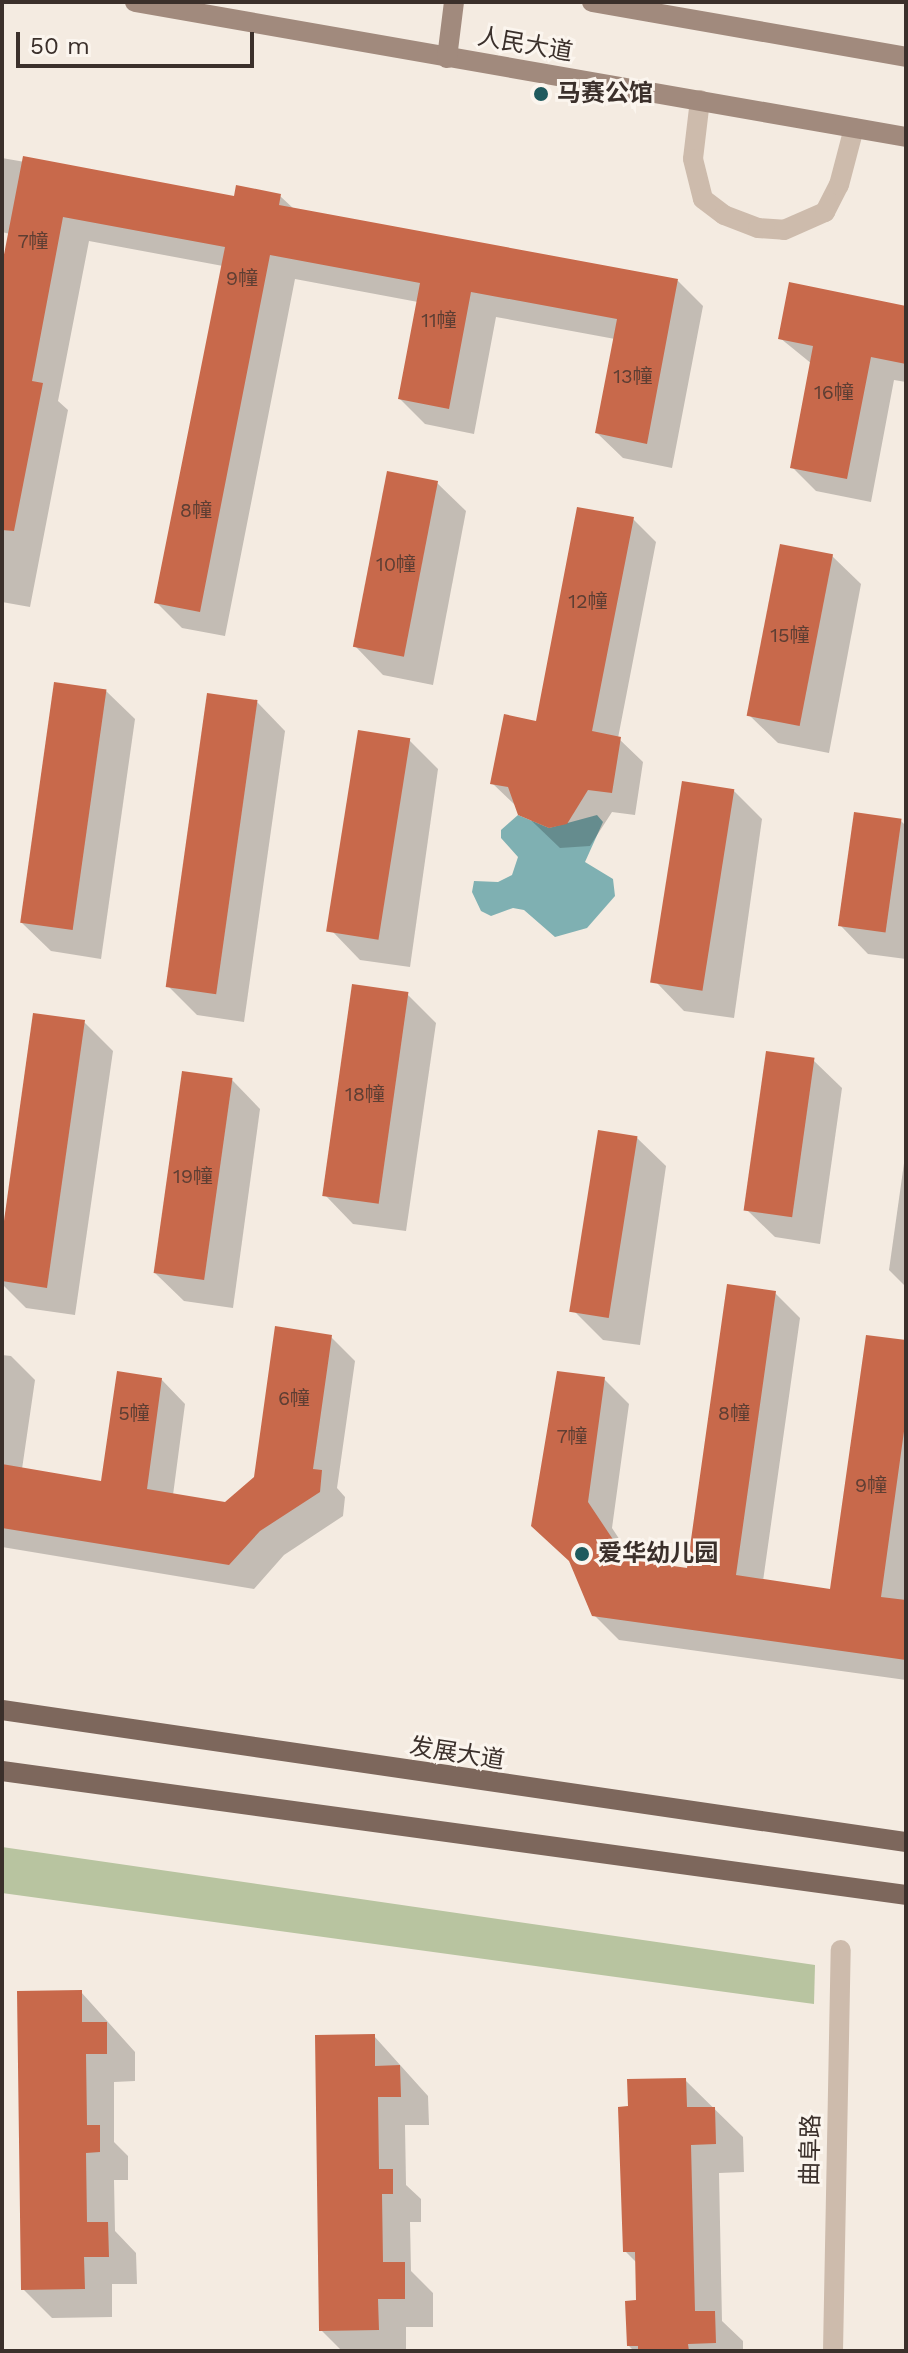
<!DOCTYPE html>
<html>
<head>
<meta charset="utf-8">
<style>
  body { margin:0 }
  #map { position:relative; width:908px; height:2353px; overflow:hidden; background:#f4ebe1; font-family:"Work Sans","Noto Sans SC",sans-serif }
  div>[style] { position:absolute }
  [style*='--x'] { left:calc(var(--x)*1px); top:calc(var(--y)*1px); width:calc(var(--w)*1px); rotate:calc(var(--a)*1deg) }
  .green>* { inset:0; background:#b8c4a0 }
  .water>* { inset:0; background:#7fb0b2 }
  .shadow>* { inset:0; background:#0003 }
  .building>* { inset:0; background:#c8694b; transform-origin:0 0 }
  .street>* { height:20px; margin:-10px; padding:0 10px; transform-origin:10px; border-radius:10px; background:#cdbbac }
  .secondary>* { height:20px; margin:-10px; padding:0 10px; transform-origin:10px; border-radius:10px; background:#a18a7d }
  .primary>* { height:20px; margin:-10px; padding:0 10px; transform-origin:10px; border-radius:10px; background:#7d675c }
  .dots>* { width:22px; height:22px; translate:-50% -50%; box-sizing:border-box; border:4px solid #fbf5ee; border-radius:50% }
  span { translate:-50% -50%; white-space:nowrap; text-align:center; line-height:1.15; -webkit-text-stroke:6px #fbf5ee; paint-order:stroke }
  .number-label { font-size:20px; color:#5e3e33 }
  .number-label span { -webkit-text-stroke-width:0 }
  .street-label { font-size:24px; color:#3b302b }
  .poi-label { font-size:24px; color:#3b302b; font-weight:700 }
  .left { translate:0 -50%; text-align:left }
  .frame { position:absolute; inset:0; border:4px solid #3b302b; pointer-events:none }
  .scale { position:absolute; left:16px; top:32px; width:238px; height:36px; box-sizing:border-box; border:4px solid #3b302b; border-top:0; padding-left:10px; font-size:24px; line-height:28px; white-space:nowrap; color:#3b302b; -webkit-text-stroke:6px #fbf5ee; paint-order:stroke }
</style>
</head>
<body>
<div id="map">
  <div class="green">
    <div style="clip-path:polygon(2px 1847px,815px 1965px,814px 2004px,2px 1893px)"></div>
  </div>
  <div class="water">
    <div style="clip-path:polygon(518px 815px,549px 828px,597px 815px,603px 822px,585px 862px,613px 879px,615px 896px,587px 928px,555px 937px,524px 910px,513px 908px,491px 916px,481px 911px,472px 892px,474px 881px,498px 882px,512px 875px,518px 857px,501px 838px,501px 830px)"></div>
  </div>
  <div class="shadow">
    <div style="clip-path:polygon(2px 158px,236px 199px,280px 196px,294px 209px,678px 281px,703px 306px,672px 468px,623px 458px,597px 433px,615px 339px,496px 317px,474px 434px,425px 424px,400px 399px,418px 302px,295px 279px,225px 636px,182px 628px,156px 602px,223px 266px,89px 241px,58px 401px,68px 410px,30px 607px,2px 602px,2px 275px,10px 234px,2px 232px)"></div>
    <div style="clip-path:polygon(906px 308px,906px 382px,894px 380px,871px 502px,816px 491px,792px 467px,812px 364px,780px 338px)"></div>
    <div style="clip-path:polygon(437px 483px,466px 511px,433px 685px,383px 675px,355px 646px)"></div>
    <div style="clip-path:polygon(633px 519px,656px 542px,618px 738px,643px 762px,635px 815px,612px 812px,590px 846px,560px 848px,492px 783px,538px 723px)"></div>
    <div style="clip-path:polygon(832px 556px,861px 584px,829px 753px,778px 743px,749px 715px)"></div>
    <div style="clip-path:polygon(106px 691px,135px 719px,101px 959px,51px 951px,22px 923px)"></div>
    <div style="clip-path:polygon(257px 702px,285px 731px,244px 1022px,197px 1015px,168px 986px)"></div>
    <div style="clip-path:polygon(409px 740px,438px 769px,410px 967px,360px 960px,332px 931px)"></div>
    <div style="clip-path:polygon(733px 790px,762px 819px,734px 1018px,684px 1011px,656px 982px)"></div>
    <div style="clip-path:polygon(900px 820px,906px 826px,906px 959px,868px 954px,840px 925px)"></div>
    <div style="clip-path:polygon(407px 994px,436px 1023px,406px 1231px,353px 1224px,325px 1195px)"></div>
    <div style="clip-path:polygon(84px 1022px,113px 1051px,75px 1315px,26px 1308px,2px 1284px,2px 1249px)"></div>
    <div style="clip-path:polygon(813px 1060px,842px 1088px,820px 1244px,775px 1237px,746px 1209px)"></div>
    <div style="clip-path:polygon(232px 1080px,260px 1109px,233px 1308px,184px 1301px,155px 1273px)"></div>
    <div style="clip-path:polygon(637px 1138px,666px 1166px,640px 1345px,603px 1340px,574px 1311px)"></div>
    <div style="clip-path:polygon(906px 1149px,906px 1287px,889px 1270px)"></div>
    <div style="clip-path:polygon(775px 1293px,800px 1318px,763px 1581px,832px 1591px,906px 1343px,906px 1680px,619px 1640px,594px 1615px,572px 1563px,604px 1379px,629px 1404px,612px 1528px,635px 1563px,689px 1571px)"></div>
    <div style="clip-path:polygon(331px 1337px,355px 1361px,337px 1488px,345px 1497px,343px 1516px,284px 1555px,254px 1589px,2px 1547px,2px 1355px,11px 1356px,35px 1380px,22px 1469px,103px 1483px,161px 1379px,185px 1404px,173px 1495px,225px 1504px,256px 1478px)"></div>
    <div style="clip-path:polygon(81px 1992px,135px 2052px,135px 2081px,114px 2082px,114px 2142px,128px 2156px,128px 2180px,114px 2180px,115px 2231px,136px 2253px,137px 2284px,112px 2284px,112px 2317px,52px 2318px,23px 2289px)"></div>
    <div style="clip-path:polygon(374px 2036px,428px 2096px,429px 2125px,405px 2125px,406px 2185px,421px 2199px,421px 2222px,410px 2222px,411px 2271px,433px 2293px,433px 2327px,406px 2327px,406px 2351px,342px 2351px,321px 2330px)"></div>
    <div style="clip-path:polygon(685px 2080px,743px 2137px,744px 2172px,719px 2173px,722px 2321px,743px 2341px,743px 2351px,634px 2351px,629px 2346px,638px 2302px,637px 2263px,625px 2251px,630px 2108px)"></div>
  </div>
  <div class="building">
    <div style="clip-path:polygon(23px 156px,234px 196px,236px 185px,281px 194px,279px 205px,678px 279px,647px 444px,595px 433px,617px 319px,471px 292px,449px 409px,398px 399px,420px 283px,270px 255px,200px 612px,154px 603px,225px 247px,63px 217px,32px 381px,43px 383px,14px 531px,2px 530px,2px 265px)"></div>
    <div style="clip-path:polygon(789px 282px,906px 306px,906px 364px,871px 357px,847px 479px,790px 468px,813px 346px,778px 339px)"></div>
    <div style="left:387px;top:471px;width:52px;height:179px;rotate:11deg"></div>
    <div style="clip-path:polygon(577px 507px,634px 517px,592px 731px,621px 737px,612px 793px,588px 790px,567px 824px,549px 828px,518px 815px,508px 787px,490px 784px,504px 714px,536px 721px)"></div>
    <div style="left:780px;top:544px;width:54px;height:175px;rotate:11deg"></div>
    <div style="left:54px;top:682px;width:53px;height:243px;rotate:8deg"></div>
    <div style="left:207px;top:693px;width:51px;height:297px;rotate:8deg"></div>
    <div style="left:358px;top:730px;width:53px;height:204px;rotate:9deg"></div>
    <div style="left:682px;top:781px;width:53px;height:204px;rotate:9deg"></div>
    <div style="left:854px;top:812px;width:48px;height:115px;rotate:8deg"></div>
    <div style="left:352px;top:984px;width:57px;height:214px;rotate:8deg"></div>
    <div style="clip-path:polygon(33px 1013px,85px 1020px,47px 1288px,2px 1281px,2px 1235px)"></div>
    <div style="left:766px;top:1051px;width:49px;height:161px;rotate:8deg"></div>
    <div style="left:182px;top:1071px;width:51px;height:204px;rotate:8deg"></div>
    <div style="left:598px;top:1130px;width:40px;height:184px;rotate:9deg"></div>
    <div style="clip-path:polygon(727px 1284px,776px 1291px,736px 1575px,830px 1589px,866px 1335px,906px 1340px,906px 1417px,881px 1597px,906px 1600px,906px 1660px,592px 1616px,569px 1561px,531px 1526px,557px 1371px,605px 1377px,588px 1502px,626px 1559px,687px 1568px)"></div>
    <div style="clip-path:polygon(275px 1326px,332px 1335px,313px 1469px,322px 1470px,320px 1492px,260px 1531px,229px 1565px,2px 1528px,2px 1464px,101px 1481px,117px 1371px,162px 1378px,147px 1489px,225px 1502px,254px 1477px)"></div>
    <div style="clip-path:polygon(82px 1990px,82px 2022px,107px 2022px,107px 2054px,86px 2054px,87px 2125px,100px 2125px,100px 2152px,86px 2153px,87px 2222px,108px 2222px,109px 2257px,84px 2257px,85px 2289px,21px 2290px,17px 1991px)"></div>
    <div style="clip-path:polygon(375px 2034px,375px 2066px,400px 2065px,401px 2097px,378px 2097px,379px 2169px,393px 2169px,393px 2194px,382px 2194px,383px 2262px,405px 2262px,405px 2299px,378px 2299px,379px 2330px,319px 2331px,315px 2035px)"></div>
    <div style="clip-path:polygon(686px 2078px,687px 2107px,715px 2107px,716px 2144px,691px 2145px,695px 2311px,715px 2311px,716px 2343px,688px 2344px,689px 2351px,638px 2351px,638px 2346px,627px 2346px,625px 2301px,636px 2300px,635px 2252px,623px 2252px,618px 2107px,628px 2106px,627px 2079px)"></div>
  </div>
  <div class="street">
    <div style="--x:700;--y:100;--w:59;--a:96.8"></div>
    <div style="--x:693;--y:159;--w:41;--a:76"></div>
    <div style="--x:703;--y:199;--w:26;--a:37"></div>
    <div style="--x:724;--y:215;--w:36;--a:21"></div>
    <div style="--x:758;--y:228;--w:26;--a:4"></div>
    <div style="--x:784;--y:230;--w:45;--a:-23.7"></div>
    <div style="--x:825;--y:212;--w:30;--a:-63"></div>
    <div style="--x:839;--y:185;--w:59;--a:-75.3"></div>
    <div style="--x:833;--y:2351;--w:401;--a:-88.9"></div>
  </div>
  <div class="secondary">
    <div style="--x:135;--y:2;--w:783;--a:9.93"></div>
    <div style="--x:592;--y:2;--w:319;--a:9.9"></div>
    <div style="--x:447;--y:58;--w:56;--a:-82.9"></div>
  </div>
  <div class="primary">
    <div style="--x:2;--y:1710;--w:914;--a:8.31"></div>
    <div style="--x:2;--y:1771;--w:912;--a:7.81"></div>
  </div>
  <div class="dots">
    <div style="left:541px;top:94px;background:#1f5a5e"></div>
    <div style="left:582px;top:1554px;background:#1f5a5e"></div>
  </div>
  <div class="number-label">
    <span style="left:33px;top:241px">7幢</span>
    <span style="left:242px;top:278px">9幢</span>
    <span style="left:439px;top:320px">11幢</span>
    <span style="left:633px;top:376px">13幢</span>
    <span style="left:834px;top:392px">16幢</span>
    <span style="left:196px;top:510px">8幢</span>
    <span style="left:396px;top:564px">10幢</span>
    <span style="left:588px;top:601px">12幢</span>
    <span style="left:790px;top:635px">15幢</span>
    <span style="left:365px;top:1094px">18幢</span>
    <span style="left:193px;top:1176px">19幢</span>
    <span style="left:294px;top:1398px">6幢</span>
    <span style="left:134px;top:1413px">5幢</span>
    <span style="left:734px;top:1413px">8幢</span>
    <span style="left:572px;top:1436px">7幢</span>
    <span style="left:871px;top:1485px">9幢</span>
  </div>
  <div class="street-label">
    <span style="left:525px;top:45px;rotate:10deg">人民大道</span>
    <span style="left:457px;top:1754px;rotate:9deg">发展大道</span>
    <span style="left:811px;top:2150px;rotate:-89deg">曲阜路</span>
  </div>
  <div class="poi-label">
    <span class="left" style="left:557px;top:94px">马赛公馆</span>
    <span class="left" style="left:598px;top:1554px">爱华幼儿园</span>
  </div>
  <div class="frame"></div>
  <div class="scale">50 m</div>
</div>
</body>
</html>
